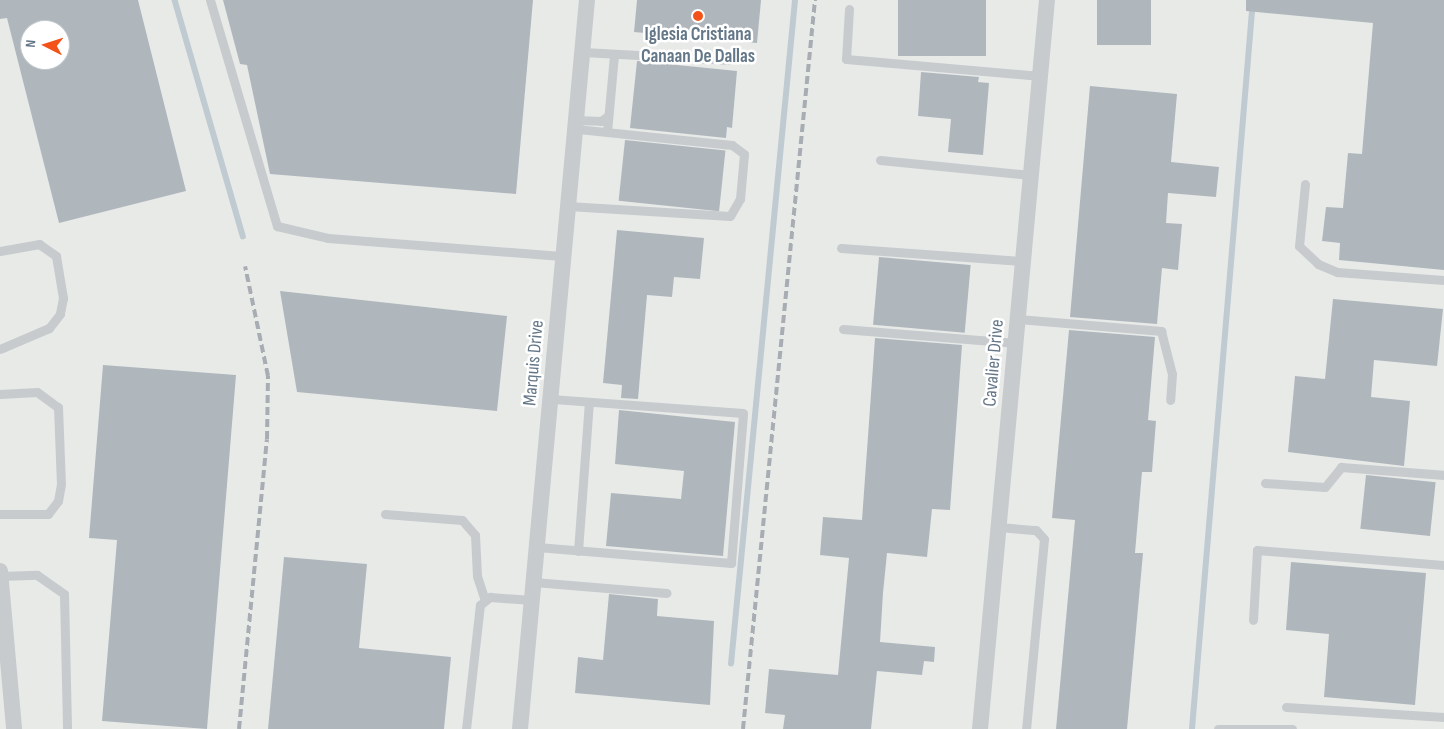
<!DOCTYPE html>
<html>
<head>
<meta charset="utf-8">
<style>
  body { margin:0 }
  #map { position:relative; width:1444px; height:729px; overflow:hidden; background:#f8f8f4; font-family:"Sofia Sans Condensed",sans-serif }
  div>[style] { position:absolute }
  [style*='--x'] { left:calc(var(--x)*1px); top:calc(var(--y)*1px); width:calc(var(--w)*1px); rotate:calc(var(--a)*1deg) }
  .built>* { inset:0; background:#e8eae8 }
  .stream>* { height:5.5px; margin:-2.75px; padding:0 2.75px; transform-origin:2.75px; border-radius:2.75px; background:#c0cbd1 }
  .building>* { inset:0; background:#afb7bd; transform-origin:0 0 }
  .service>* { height:9px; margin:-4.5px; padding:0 4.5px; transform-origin:4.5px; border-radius:4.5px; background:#c7cbce }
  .minor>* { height:16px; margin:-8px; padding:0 8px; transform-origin:8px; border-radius:8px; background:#c7cbce }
  .rail>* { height:4px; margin-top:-2px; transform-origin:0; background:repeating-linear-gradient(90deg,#a7adb3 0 8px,transparent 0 12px) }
  .dots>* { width:14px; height:14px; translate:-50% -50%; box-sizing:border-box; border:2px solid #fff; border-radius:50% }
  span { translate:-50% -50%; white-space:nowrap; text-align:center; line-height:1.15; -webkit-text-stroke:5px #fff; paint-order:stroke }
  .poi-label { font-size:19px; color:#647788; font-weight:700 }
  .street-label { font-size:19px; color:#647788 }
  .north { position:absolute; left:20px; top:20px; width:50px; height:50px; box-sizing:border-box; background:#fff; border:1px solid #c1c9cf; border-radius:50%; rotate:275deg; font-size:14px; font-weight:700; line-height:20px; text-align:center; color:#647788 }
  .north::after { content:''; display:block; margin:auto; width:18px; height:22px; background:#f35319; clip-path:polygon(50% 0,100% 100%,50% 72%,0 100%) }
</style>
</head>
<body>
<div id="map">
  <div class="built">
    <div style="clip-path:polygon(evenodd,0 0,1444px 0,1444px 729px,0 729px,0 0,30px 30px,60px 30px,60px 60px,30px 60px,30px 30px)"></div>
  </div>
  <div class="stream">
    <div style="--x:175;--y:0;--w:246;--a:73.9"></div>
    <div style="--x:731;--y:664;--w:667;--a:-84.49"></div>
    <div style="--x:1192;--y:729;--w:732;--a:-85.22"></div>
  </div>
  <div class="building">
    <div style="clip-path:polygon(evenodd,0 0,138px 0,186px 191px,59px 223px,7px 18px,0 19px,0 0,30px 30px,60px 30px,60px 60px,30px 60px,30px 30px)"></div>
    <div style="clip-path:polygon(223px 0,533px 0,516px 194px,270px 174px,247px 65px,240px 64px)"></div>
    <div style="clip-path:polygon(637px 0,761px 0,757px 43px,634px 32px)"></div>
    <div style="left:898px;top:0;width:88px;height:56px"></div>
    <div style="left:1097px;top:0;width:54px;height:45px"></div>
    <div style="clip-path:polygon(1246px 0,1444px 0,1444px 270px,1339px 260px,1340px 243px,1322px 241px,1326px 207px,1343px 208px,1348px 153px,1362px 154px,1373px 23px,1246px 11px)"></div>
    <div style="clip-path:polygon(637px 61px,737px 71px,732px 128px,727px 127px,726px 138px,630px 128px)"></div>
    <div style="clip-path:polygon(921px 72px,979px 77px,978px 82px,989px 83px,983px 155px,948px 152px,951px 119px,918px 116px)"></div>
    <div style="clip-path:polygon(1090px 86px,1177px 94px,1171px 162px,1219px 167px,1216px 197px,1168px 193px,1166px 223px,1182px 224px,1178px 270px,1162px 268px,1157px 324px,1070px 317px)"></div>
    <div style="left:625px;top:140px;width:101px;height:61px;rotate:6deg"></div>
    <div style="clip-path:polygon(617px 230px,704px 238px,700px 279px,674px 277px,672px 297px,647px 295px,638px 399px,621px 398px,622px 385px,603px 383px)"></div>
    <div style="left:879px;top:257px;width:92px;height:68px;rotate:5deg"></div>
    <div style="clip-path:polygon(280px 291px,507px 316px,497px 411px,297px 392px)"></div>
    <div style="clip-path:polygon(1333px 299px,1443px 309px,1437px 366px,1374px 360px,1371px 397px,1410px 401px,1404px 466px,1288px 452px,1295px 376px,1325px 379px)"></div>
    <div style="clip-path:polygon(1069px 330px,1155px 337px,1148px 420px,1156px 421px,1152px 472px,1142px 472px,1135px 553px,1143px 553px,1127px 729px,1056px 729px,1075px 520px,1052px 518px)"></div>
    <div style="clip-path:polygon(875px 338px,962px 345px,950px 510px,932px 509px,927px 557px,887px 553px,883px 593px,880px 642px,935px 647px,934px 662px,924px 661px,922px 675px,877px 671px,871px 729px,783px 729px,785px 715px,765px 713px,769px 669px,838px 675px,849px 558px,820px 555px,823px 517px,862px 520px)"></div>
    <div style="clip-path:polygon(103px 365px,236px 375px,207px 729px,102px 721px,117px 540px,89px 538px)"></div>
    <div style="clip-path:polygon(619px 410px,735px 422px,723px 556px,606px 546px,611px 493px,681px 499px,684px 471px,615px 464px)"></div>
    <div style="left:1366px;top:475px;width:70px;height:54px;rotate:6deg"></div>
    <div style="clip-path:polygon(284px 557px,367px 564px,359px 648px,451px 657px,444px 729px,268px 729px)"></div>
    <div style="clip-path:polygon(1291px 562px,1426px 573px,1415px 705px,1324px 697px,1329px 634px,1286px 630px)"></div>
    <div style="clip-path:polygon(609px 594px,658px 599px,657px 616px,714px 621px,710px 705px,575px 693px,578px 657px,603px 660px)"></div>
  </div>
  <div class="service">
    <div style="--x:210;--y:0;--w:236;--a:73.5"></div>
    <div style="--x:277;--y:226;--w:52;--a:13.2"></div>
    <div style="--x:328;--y:238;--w:237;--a:4.4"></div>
    <div style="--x:849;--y:9;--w:50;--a:93.4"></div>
    <div style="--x:846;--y:59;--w:195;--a:5"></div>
    <div style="--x:583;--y:52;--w:147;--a:3.1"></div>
    <div style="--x:576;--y:120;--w:25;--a:2"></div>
    <div style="--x:601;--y:121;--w:9;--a:-36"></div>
    <div style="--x:607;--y:132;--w:77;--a:-84.8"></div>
    <div style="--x:880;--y:160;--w:152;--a:5.7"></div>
    <div style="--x:1305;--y:184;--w:62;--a:95.5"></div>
    <div style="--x:1299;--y:246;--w:26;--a:43"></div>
    <div style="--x:1318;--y:264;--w:21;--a:23"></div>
    <div style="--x:1337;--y:272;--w:107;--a:4.3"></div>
    <div style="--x:568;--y:206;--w:162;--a:3.5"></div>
    <div style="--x:730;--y:216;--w:20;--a:-60"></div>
    <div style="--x:740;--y:199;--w:45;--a:-84.9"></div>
    <div style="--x:744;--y:154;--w:15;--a:-143"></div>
    <div style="--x:732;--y:145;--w:157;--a:-174.1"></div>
    <div style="--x:841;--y:248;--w:182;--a:4.1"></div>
    <div style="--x:0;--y:251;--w:40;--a:-10"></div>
    <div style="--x:39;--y:244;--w:21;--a:35"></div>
    <div style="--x:56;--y:256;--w:43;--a:80.5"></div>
    <div style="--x:63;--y:298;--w:16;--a:101"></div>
    <div style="--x:60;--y:314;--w:18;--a:128"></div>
    <div style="--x:49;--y:328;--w:53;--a:156.8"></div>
    <div style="--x:1018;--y:319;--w:144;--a:4.8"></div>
    <div style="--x:1161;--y:331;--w:44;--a:75.7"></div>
    <div style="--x:1172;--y:374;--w:26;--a:94"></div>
    <div style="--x:843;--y:329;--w:174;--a:4.6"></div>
    <div style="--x:0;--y:394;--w:37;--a:-3"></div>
    <div style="--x:37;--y:392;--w:26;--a:36"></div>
    <div style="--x:58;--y:407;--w:77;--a:87.8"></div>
    <div style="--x:61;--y:484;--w:17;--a:100"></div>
    <div style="--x:58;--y:501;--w:16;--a:128"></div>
    <div style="--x:48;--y:514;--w:48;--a:180"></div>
    <div style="--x:1265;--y:483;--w:60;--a:3.8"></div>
    <div style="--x:1325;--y:487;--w:26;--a:-51"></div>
    <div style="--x:1341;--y:467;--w:103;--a:4.4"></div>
    <div style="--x:385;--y:514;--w:77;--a:4.5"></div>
    <div style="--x:462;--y:520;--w:20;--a:49"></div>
    <div style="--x:475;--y:535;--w:41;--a:87.2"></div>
    <div style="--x:477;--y:576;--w:25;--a:72"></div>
    <div style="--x:999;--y:527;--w:37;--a:5"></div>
    <div style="--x:1036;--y:530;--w:12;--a:48"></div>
    <div style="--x:1044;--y:539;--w:191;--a:95.4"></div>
    <div style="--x:537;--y:547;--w:195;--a:4.7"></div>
    <div style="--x:731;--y:563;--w:150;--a:-85.4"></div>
    <div style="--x:743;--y:413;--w:193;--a:-175.8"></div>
    <div style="--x:578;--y:551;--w:149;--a:-85.8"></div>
    <div style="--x:0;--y:576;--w:37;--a:-2"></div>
    <div style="--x:37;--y:575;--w:33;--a:35"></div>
    <div style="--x:64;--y:594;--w:134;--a:88.7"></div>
    <div style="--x:534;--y:582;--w:133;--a:4.7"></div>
    <div style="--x:1253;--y:620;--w:70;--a:-86.7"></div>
    <div style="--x:1257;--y:550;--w:188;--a:4.6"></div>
    <div style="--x:1286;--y:707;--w:158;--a:3.6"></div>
    <div style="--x:466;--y:729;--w:125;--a:-83.6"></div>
    <div style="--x:480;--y:605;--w:13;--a:-39"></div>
    <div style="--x:490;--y:597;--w:42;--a:4.1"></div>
    <div style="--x:1218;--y:729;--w:74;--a:0"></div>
  </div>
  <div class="minor">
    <div style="--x:0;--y:571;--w:159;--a:84.9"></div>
    <div style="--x:520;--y:729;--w:732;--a:-84.75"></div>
    <div style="--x:980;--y:729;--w:732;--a:-84.75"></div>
  </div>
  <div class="rail">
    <div style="--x:239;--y:729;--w:291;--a:-84.5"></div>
    <div style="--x:267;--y:439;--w:63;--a:-89.1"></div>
    <div style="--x:268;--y:376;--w:112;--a:-101.8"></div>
    <div style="--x:743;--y:729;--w:733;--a:-84.36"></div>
  </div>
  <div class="dots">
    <div style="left:698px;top:16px;background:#f35319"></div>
  </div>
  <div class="poi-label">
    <span style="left:698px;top:46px">Iglesia Cristiana<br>Canaan De Dallas</span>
  </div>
  <div class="street-label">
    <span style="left:534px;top:363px;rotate:-85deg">Marquis Drive</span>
    <span style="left:994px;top:363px;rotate:-85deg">Cavalier Drive</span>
  </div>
  <div class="north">N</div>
</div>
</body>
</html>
